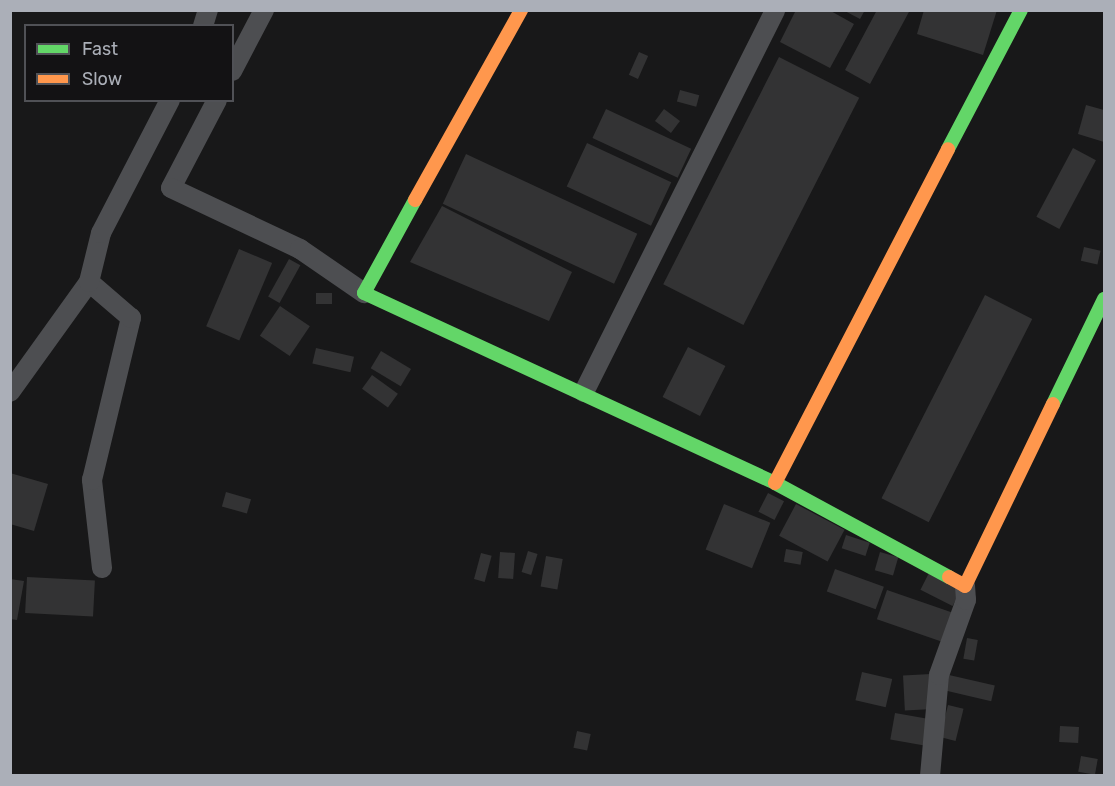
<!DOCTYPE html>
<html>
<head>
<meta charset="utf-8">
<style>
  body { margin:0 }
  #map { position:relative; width:1115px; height:786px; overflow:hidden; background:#181819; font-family:Rubik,sans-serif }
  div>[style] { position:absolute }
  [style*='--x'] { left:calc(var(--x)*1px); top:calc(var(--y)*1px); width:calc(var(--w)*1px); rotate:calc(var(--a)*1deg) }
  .building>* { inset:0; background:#333334; transform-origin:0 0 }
  .street>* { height:20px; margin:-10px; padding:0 10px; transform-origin:10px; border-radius:10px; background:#4d4e51 }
  .fast>* { height:14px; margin:-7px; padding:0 7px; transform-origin:7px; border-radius:7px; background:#63d668 }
  .slow>* { height:14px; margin:-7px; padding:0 7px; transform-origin:7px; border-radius:7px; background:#ff974d }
  span { translate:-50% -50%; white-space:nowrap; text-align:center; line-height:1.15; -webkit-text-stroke:4.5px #131214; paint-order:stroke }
  .frame { position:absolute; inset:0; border:12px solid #abafb8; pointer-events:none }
  .legend { position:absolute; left:24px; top:24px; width:210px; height:78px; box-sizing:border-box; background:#131214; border:2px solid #505156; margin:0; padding:8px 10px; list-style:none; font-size:18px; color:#abafb8 }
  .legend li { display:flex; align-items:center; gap:12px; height:30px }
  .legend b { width:30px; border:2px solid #505156 }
</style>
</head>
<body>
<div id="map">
  <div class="building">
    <div style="clip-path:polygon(796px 10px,829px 10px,854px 24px,830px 68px,780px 42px)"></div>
    <div style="clip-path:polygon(843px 10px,865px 10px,860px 19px)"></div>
    <div style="clip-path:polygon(877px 10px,910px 10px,870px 84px,845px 70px)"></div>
    <div style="clip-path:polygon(924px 10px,997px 10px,983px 55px,917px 34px)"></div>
    <div style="left:639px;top:52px;width:10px;height:25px;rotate:24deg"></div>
    <div style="left:779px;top:57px;width:90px;height:255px;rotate:27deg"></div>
    <div style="left:680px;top:90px;width:20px;height:12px;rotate:15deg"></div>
    <div style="clip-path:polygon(1086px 105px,1104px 110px,1104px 142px,1078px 134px)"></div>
    <div style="left:606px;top:109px;width:94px;height:32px;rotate:25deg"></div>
    <div style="left:664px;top:109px;width:20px;height:15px;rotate:37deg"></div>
    <div style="left:587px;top:143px;width:93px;height:48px;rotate:25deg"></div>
    <div style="left:1073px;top:148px;width:26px;height:78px;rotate:28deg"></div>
    <div style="left:466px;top:154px;width:189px;height:55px;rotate:25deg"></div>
    <div style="clip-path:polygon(442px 206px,572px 272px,549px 321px,410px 262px)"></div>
    <div style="left:1084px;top:247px;width:17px;height:14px;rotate:13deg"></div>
    <div style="left:239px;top:249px;width:36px;height:84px;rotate:23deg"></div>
    <div style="left:289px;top:259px;width:13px;height:43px;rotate:29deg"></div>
    <div style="left:316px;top:293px;width:16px;height:11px"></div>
    <div style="left:985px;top:295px;width:53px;height:228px;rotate:27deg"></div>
    <div style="left:280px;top:306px;width:36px;height:36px;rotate:34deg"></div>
    <div style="left:688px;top:347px;width:42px;height:56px;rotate:27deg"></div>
    <div style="left:316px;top:348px;width:39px;height:16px;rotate:13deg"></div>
    <div style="left:381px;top:351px;width:35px;height:20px;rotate:31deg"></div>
    <div style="left:372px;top:375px;width:32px;height:17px;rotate:36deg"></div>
    <div style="clip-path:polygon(10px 473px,48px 484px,34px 531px,10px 524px)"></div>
    <div style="left:226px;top:492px;width:26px;height:15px;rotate:16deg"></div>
    <div style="left:768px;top:493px;width:18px;height:21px;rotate:27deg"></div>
    <div style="left:724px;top:504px;width:50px;height:49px;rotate:22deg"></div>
    <div style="left:796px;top:504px;width:55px;height:36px;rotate:28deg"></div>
    <div style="left:846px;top:535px;width:25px;height:14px;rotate:18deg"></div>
    <div style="left:786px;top:549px;width:17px;height:13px;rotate:10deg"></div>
    <div style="left:528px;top:551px;width:10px;height:22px;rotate:17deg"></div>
    <div style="left:500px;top:552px;width:15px;height:26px;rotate:4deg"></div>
    <div style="left:880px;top:552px;width:19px;height:19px;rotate:16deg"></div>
    <div style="left:481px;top:553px;width:11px;height:27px;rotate:15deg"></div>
    <div style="left:546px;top:556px;width:17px;height:31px;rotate:10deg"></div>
    <div style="left:835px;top:569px;width:52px;height:24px;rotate:20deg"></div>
    <div style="left:930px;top:571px;width:36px;height:21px;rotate:27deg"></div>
    <div style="left:27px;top:577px;width:68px;height:36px;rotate:3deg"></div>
    <div style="clip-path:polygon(10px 579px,24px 581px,17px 620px,10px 619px)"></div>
    <div style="left:887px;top:590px;width:75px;height:31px;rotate:19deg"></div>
    <div style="left:967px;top:638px;width:11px;height:21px;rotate:10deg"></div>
    <div style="left:862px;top:672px;width:31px;height:29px;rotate:13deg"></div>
    <div style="left:931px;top:674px;width:35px;height:28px;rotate:87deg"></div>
    <div style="left:949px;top:675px;width:47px;height:16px;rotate:13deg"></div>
    <div style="left:948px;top:705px;width:16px;height:33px;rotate:14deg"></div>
    <div style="left:895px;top:713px;width:36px;height:27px;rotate:10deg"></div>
    <div style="left:1060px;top:726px;width:19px;height:16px;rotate:3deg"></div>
    <div style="left:577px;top:731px;width:14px;height:17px;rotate:12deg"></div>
    <div style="left:1081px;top:756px;width:17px;height:16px;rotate:10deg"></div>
  </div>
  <div class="street">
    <div style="--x:203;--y:26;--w:17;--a:-73"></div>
    <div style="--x:232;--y:71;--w:69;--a:-62.3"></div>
    <div style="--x:217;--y:100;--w:99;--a:117.6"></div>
    <div style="--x:171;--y:188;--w:143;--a:25.3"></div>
    <div style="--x:300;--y:249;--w:78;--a:34.5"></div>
    <div style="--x:10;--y:392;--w:135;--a:-54.3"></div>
    <div style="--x:584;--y:392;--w:427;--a:-63.4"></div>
    <div style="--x:102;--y:568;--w:89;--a:-96.5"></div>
    <div style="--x:92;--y:480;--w:167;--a:-76.5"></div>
    <div style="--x:131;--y:318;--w:55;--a:-139.4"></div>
    <div style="--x:89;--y:282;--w:50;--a:-76.2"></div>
    <div style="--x:101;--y:233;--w:150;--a:-62.6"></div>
    <div style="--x:930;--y:776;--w:101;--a:-84.9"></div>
    <div style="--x:939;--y:675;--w:80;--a:-70.2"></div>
    <div style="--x:966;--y:600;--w:14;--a:-94"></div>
  </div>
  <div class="fast">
    <div style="--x:948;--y:149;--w:157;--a:-62.3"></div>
    <div style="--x:415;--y:200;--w:106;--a:118.7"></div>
    <div style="--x:364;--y:293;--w:453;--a:24.8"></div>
    <div style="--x:775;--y:483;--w:198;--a:28.4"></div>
    <div style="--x:1053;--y:404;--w:117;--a:-64.1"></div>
  </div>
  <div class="slow">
    <div style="--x:415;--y:200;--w:218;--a:-60.8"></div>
    <div style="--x:775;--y:483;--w:376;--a:-62.6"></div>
    <div style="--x:949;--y:577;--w:18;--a:29"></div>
    <div style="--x:965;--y:586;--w:202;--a:-64.2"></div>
  </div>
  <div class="frame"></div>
  <ul class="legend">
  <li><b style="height:8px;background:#63d668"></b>Fast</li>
  <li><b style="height:8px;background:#ff974d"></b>Slow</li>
  </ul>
</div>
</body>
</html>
